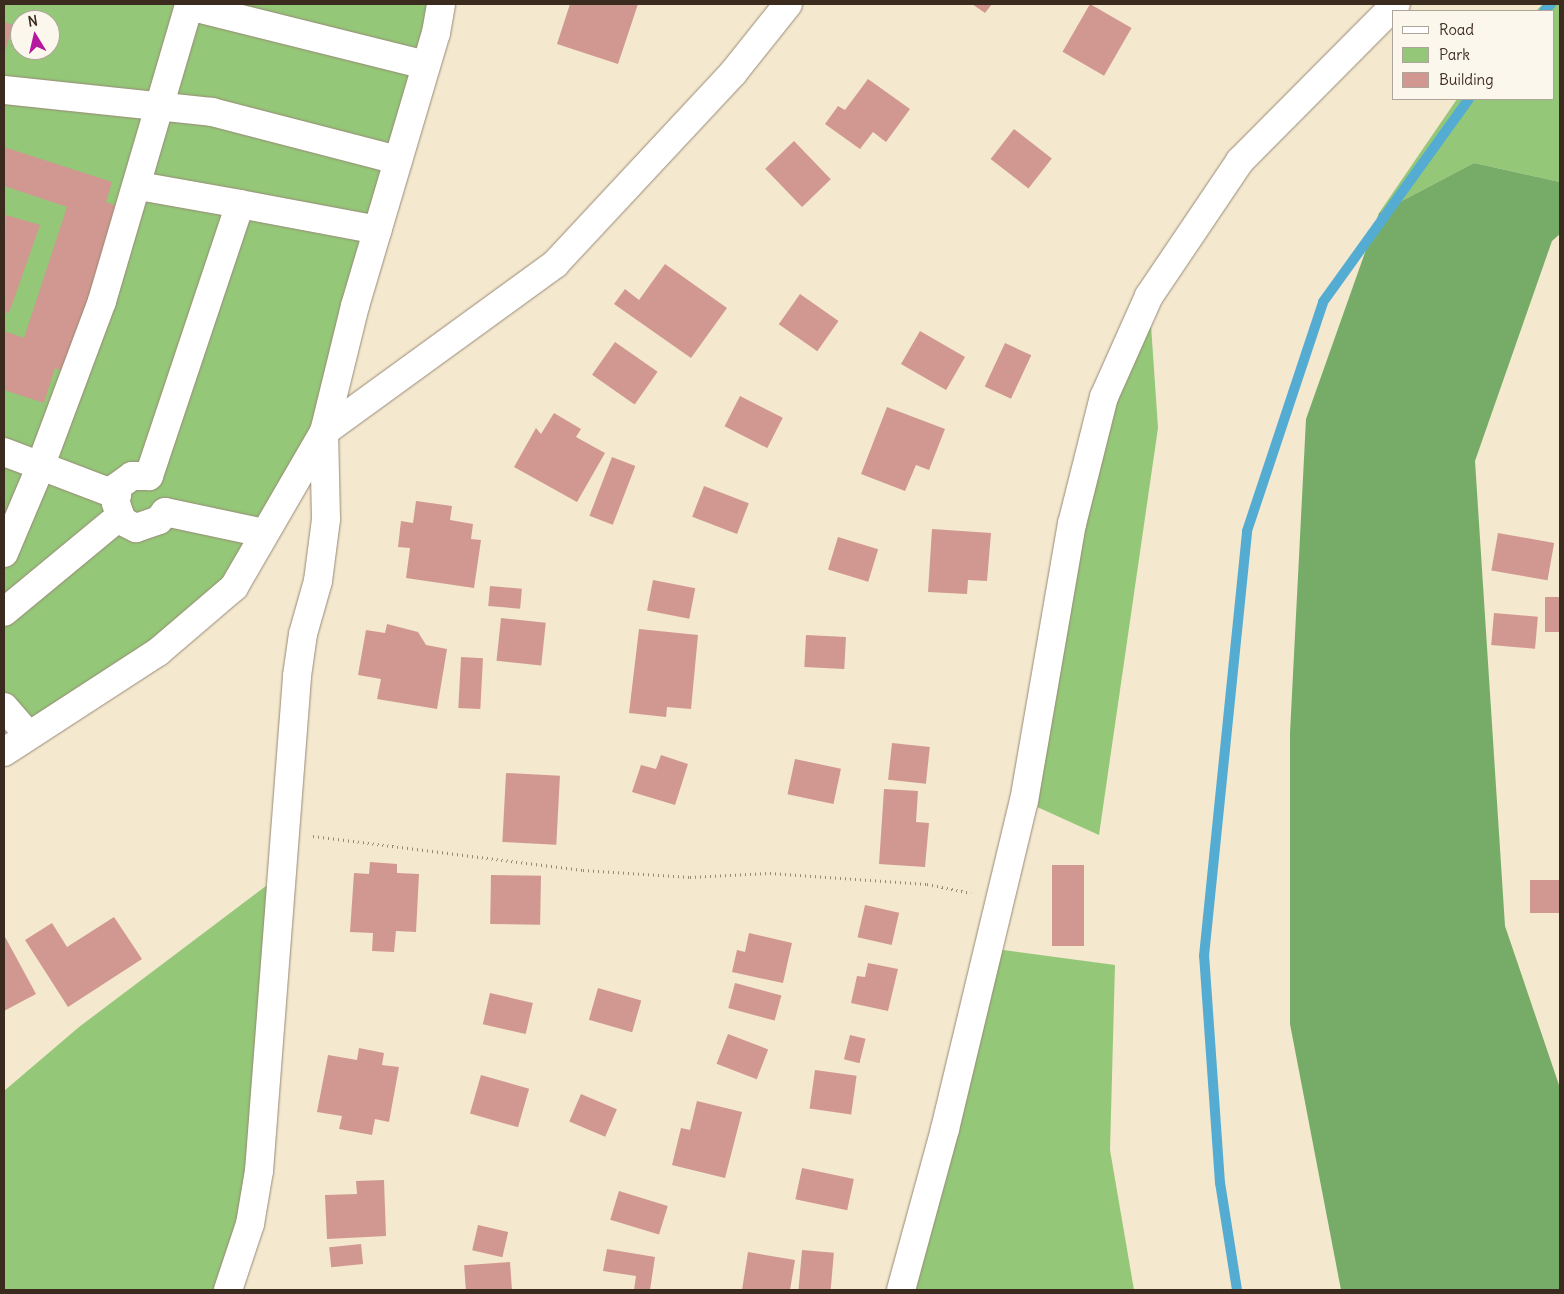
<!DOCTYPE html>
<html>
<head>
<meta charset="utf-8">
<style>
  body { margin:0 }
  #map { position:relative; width:1564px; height:1294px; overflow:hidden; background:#f4e8cf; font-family:Delius,sans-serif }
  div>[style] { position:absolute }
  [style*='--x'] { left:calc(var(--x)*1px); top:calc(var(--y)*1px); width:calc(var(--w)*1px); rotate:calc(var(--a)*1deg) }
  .green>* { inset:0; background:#94c778 }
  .forest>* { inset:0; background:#77ac68 }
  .stream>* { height:10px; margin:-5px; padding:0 5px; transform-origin:5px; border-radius:5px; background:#55acd2 }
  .building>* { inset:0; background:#d19891; transform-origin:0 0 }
  .path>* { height:3px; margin-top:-1.5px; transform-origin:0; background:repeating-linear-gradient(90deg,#988976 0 1px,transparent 0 5px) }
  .roads { filter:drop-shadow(0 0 1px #988976) drop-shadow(0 0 1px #988976) }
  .minor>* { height:28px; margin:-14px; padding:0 14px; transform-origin:14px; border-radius:14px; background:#fff }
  span { translate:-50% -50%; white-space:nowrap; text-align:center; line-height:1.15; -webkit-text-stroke:4.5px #fbf7ec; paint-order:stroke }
  .frame { position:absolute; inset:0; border:5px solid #3b2a1e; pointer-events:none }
  .legend { position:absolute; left:1392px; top:10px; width:162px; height:90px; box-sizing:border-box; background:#fbf7ec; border:1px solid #aea59a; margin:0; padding:6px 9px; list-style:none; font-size:15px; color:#3b2a1e }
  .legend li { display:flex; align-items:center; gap:10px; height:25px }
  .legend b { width:25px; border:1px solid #aea59a }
  .north { position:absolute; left:10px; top:10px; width:50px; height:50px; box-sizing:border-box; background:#fbf7ec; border:1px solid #aea59a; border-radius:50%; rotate:351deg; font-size:14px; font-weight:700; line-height:20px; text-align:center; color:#3b2a1e }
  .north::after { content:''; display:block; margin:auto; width:18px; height:22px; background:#b5179e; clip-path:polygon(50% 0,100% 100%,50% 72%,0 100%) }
</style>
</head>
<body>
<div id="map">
  <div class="green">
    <div style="clip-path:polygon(evenodd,4px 4px,441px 4px,337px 377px,238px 591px,40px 743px,4px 705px,4px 4px,20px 20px,50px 20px,50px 50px,20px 50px,20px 20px)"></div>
    <div style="clip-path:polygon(1543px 4px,1560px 4px,1560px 182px,1474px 163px,1379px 213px,1457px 99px,1553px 99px,1553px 11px,1536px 11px)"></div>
    <div style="clip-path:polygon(1149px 296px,1158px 428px,1099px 835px,1024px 801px,1072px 524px)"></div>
    <div style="clip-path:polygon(282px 874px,265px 1119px,228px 1290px,4px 1290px,4px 1091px,79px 1027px)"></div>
    <div style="clip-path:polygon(989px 948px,1115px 965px,1110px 1150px,1134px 1290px,901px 1290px)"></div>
  </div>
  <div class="forest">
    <div style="clip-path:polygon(1474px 163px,1560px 182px,1560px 234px,1552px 241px,1475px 461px,1505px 926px,1560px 1088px,1560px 1290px,1341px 1290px,1290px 1024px,1290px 733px,1306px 419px,1379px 213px)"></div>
  </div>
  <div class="stream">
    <div style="--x:1544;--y:11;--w:10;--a:-45"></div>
    <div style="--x:1237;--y:1290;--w:108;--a:-99"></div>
    <div style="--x:1220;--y:1183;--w:228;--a:-94"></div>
    <div style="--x:1204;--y:956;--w:427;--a:-84.2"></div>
    <div style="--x:1247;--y:531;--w:241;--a:-71.6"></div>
    <div style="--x:1323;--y:302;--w:250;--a:-54.3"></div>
  </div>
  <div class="building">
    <div style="clip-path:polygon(570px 4px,638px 4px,618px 64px,557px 44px)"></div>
    <div style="clip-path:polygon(972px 4px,992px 4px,985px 13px)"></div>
    <div style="left:1090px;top:4px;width:48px;height:55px;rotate:30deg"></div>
    <div style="clip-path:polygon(4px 22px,13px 25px,4px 55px)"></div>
    <div style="clip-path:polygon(868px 79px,910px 109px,886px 142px,873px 132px,860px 149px,825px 124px,838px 106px,845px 110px)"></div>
    <div style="left:1014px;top:129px;width:48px;height:38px;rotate:38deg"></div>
    <div style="left:794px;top:141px;width:53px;height:40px;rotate:46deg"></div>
    <div style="clip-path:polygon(4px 147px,112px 182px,106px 202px,123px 208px,68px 373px,55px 368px,44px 403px,4px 390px,4px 331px,24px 338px,67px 207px,4px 186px)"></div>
    <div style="clip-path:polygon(6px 215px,40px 225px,9px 313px,4px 312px)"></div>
    <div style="clip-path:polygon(665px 264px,727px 308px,691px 358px,614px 304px,625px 289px,639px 300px)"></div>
    <div style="left:800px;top:294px;width:47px;height:37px;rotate:35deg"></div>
    <div style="left:920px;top:331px;width:52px;height:38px;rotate:30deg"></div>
    <div style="left:615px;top:342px;width:52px;height:40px;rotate:35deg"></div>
    <div style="left:1005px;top:343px;width:29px;height:48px;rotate:25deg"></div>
    <div style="left:740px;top:396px;width:48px;height:34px;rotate:27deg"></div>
    <div style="clip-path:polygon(887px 407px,945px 429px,929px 470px,916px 465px,905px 491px,861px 474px)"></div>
    <div style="clip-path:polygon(554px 413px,581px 429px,576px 437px,605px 453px,577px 502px,514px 467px,536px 428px,541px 434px)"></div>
    <div style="left:612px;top:457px;width:25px;height:63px;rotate:21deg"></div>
    <div style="left:704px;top:486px;width:48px;height:33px;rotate:21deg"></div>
    <div style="clip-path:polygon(416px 501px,452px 506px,450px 520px,473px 524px,471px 539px,481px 540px,474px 588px,406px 578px,410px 548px,398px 547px,401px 521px,413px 523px)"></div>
    <div style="clip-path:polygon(932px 529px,991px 533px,987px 581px,968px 580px,967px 594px,928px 592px)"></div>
    <div style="left:1498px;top:533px;width:57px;height:38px;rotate:10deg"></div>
    <div style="left:838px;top:537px;width:42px;height:34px;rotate:17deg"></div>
    <div style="left:653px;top:580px;width:43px;height:31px;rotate:11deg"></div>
    <div style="left:490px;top:586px;width:32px;height:20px;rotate:5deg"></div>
    <div style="left:1545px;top:597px;width:15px;height:35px"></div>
    <div style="left:1494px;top:613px;width:44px;height:32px;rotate:5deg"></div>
    <div style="left:501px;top:618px;width:45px;height:43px;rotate:6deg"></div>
    <div style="clip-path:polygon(387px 624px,418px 632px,426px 645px,447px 649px,437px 709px,377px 699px,381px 679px,358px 675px,366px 630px,385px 633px)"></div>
    <div style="clip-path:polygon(639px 629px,698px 635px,691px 709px,667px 707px,666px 717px,629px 713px)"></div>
    <div style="left:806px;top:635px;width:40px;height:32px;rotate:3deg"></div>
    <div style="left:461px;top:657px;width:22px;height:51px;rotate:3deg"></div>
    <div style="left:892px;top:743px;width:38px;height:37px;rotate:6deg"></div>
    <div style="clip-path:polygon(661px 755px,688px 764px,675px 805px,632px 792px,641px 765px,656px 769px)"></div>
    <div style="left:795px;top:759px;width:47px;height:36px;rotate:12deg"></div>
    <div style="left:506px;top:773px;width:54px;height:69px;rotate:3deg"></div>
    <div style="clip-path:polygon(884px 789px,918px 791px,916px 822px,929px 823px,925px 867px,879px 864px)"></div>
    <div style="clip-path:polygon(370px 862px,397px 864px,397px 873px,419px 874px,416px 932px,396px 931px,394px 952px,372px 951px,373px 933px,350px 932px,354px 873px,369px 874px)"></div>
    <div style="left:1052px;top:865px;width:32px;height:81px"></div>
    <div style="left:491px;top:875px;width:50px;height:49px;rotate:1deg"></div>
    <div style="left:1530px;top:880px;width:30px;height:33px"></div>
    <div style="left:865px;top:905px;width:35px;height:33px;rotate:13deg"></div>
    <div style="clip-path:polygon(114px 917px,142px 959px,68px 1007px,25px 940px,52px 923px,67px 947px)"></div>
    <div style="clip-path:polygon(749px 933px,792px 943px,783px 983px,732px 972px,737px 950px,745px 952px)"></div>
    <div style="clip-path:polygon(4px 935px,36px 994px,4px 1011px)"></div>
    <div style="clip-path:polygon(868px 963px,898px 969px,888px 1011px,851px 1003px,857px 976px,865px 977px)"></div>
    <div style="left:735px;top:983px;width:48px;height:26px;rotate:15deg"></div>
    <div style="left:598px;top:988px;width:45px;height:33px;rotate:16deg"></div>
    <div style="left:490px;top:993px;width:44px;height:32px;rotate:13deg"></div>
    <div style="left:728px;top:1034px;width:43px;height:32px;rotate:21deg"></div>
    <div style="left:850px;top:1035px;width:16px;height:25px;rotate:14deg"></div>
    <div style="clip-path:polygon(359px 1048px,384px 1053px,382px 1065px,399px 1067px,389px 1122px,375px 1119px,372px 1135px,339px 1129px,342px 1116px,317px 1112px,328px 1055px,357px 1060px)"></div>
    <div style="left:815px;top:1070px;width:42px;height:39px;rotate:8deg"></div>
    <div style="left:481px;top:1075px;width:50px;height:40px;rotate:16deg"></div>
    <div style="left:581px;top:1094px;width:39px;height:30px;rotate:23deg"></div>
    <div style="clip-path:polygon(697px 1101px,742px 1112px,725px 1178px,672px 1165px,681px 1128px,690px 1130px)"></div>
    <div style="left:802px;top:1168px;width:53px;height:32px;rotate:12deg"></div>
    <div style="clip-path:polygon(384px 1180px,386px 1236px,327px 1239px,325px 1195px,357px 1194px,356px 1181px)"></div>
    <div style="left:619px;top:1191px;width:51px;height:30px;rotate:17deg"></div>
    <div style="left:478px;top:1225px;width:31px;height:26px;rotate:13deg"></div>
    <div style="left:361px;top:1244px;width:20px;height:32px;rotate:84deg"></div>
    <div style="clip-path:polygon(607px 1249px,655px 1257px,650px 1290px,634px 1290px,636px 1276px,603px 1271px)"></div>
    <div style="left:802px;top:1250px;width:32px;height:40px;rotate:5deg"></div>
    <div style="clip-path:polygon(748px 1252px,795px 1260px,790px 1290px,742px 1290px)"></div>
    <div style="left:510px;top:1262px;width:28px;height:46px;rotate:86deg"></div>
  </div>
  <div class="path">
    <div style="--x:313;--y:836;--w:272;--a:7.2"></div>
    <div style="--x:583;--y:870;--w:107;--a:3.7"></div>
    <div style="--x:690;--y:877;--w:80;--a:-2.9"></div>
    <div style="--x:770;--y:873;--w:157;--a:4"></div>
    <div style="--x:927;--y:884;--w:45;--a:11.6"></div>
  </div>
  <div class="roads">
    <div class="minor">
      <div style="--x:4;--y:90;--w:209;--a:6"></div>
      <div style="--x:212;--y:112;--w:192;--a:14.5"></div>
      <div style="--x:139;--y:186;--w:103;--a:10.1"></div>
      <div style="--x:240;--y:204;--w:287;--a:108.5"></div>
      <div style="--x:149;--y:476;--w:17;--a:180"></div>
      <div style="--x:132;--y:476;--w:19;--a:144"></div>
      <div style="--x:117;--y:487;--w:16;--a:94"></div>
      <div style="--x:116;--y:503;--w:19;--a:72"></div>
      <div style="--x:122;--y:521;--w:16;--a:27"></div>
      <div style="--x:136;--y:528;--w:24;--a:-19"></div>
      <div style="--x:159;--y:520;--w:10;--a:-53"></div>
      <div style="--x:165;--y:512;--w:101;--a:12"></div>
      <div style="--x:240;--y:204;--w:140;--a:10.7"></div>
      <div style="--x:4;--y:452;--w:121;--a:20.8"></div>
      <div style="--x:4;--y:553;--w:85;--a:-67.1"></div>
      <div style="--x:37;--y:475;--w:186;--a:-69.5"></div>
      <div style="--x:102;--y:301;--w:308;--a:-73.6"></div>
      <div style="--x:189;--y:6;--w:244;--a:14"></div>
      <div style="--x:4;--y:612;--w:151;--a:-39.6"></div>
      <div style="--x:4;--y:707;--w:37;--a:49"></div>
      <div style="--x:4;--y:752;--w:184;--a:-33"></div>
      <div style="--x:158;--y:652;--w:100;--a:-40.5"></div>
      <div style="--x:234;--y:587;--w:179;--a:-59.9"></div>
      <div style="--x:324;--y:432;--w:286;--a:-36"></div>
      <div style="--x:555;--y:264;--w:261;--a:-47"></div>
      <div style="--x:733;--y:73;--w:88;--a:-51.4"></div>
      <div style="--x:228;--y:1290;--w:70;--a:-71.6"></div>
      <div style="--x:250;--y:1224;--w:54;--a:-80.4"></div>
      <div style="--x:259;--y:1171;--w:496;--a:-85.6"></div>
      <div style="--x:297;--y:676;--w:42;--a:-81.9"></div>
      <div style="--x:303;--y:634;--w:55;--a:-74.2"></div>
      <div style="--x:318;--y:581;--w:63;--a:-82.6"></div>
      <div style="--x:326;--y:519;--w:87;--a:-91.3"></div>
      <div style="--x:324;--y:432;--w:130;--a:-76.2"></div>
      <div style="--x:355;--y:306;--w:285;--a:-73.5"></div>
      <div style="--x:436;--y:33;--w:29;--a:-80"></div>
      <div style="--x:901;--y:1290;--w:167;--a:-74.7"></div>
      <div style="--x:945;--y:1129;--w:337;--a:-76.5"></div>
      <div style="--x:1024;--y:801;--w:281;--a:-80.2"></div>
      <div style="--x:1072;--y:524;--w:131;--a:-75.9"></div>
      <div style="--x:1104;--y:397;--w:111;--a:-66"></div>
      <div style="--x:1149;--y:296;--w:163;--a:-56"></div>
      <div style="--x:1240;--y:161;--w:221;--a:-45.2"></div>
    </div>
  </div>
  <div class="frame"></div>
  <ul class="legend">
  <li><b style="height:6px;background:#fff"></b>Road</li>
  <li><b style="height:14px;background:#94c778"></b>Park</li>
  <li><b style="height:14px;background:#d19891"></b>Building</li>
  </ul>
  <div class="north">N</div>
</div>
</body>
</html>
